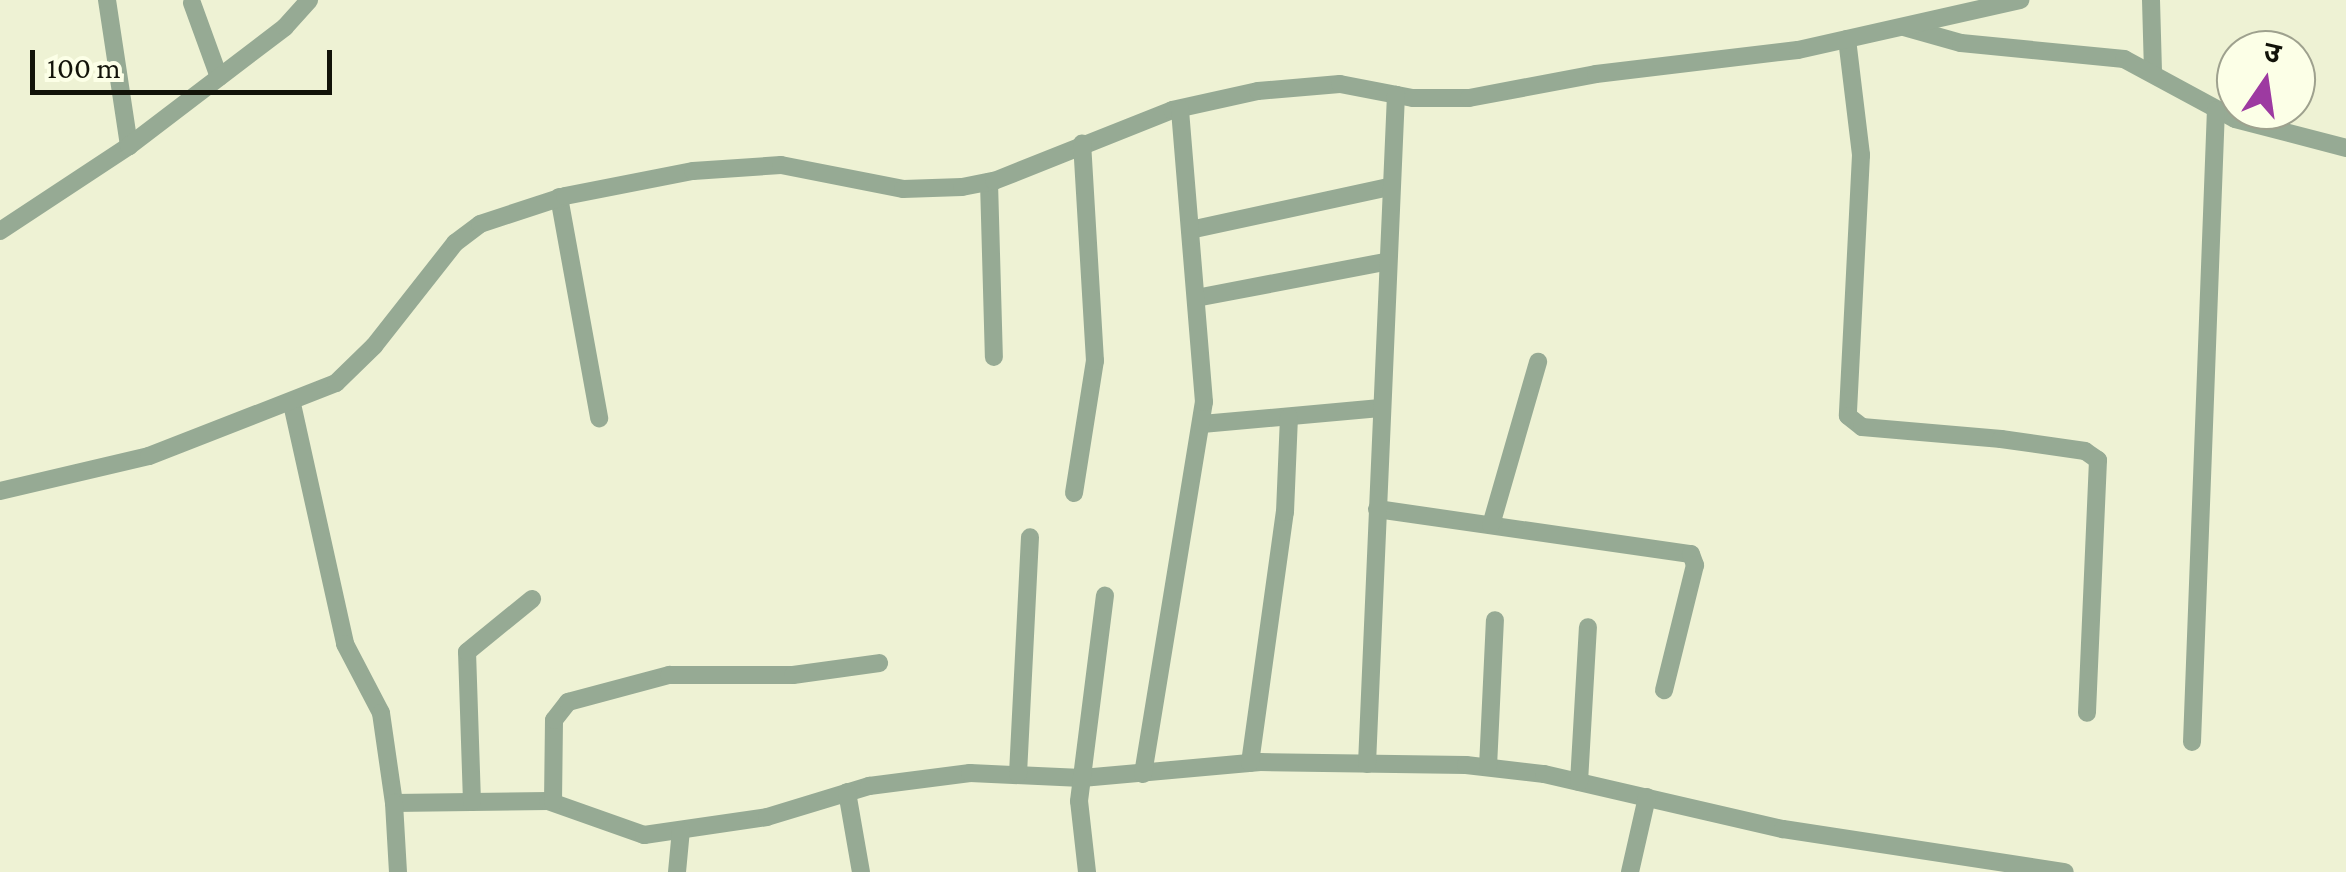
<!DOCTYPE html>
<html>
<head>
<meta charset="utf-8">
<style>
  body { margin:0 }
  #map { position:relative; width:2346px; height:872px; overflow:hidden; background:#eef2d4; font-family:"Crimson Pro","Noto Sans Devanagari",serif }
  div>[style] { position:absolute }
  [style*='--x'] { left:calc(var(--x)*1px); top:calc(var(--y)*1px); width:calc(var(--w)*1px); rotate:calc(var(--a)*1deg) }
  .street>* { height:18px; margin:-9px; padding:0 9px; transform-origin:9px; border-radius:9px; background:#96aa94 }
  span { translate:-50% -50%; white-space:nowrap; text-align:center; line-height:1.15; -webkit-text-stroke:10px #fcffe7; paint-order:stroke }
  .north { position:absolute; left:2216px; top:30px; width:100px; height:100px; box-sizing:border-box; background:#fcffe7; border:2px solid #9ea18e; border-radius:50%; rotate:13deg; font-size:28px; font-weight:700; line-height:40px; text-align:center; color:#121309 }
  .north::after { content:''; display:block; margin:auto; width:35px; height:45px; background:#9d3aa1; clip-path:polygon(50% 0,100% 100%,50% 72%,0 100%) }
  .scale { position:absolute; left:30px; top:50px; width:302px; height:45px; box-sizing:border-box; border:5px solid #121309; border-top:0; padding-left:12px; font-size:30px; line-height:35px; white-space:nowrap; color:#121309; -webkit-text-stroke:8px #fcffe7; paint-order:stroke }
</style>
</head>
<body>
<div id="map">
  <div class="street">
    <div style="--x:107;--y:0;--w:148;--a:81.4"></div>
    <div style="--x:2151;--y:0;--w:72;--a:88.4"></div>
    <div style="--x:192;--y:3;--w:79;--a:70"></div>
    <div style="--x:1904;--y:27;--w:59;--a:15.7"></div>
    <div style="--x:1961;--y:43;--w:164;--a:5.6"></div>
    <div style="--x:2124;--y:59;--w:126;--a:28.4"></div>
    <div style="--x:2235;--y:119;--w:115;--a:14.6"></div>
    <div style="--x:1847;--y:39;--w:117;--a:83.1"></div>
    <div style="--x:1861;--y:155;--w:261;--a:92.9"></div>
    <div style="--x:1848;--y:416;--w:18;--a:38"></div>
    <div style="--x:1862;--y:427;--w:140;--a:4.9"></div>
    <div style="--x:2001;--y:439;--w:85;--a:8.1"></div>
    <div style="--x:2085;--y:451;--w:16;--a:35"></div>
    <div style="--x:2098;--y:460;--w:253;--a:92.5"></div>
    <div style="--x:989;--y:182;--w:175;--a:88.4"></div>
    <div style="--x:559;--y:197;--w:225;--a:79.7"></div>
    <div style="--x:1190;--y:230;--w:204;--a:-12.2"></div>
    <div style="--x:0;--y:231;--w:154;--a:-33.4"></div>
    <div style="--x:129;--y:146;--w:196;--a:-37.3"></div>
    <div style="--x:285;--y:27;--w:36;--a:-48"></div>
    <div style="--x:1196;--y:298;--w:192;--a:-10.8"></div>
    <div style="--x:292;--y:404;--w:246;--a:77.5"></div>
    <div style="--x:345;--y:644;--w:78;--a:62.4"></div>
    <div style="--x:381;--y:713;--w:91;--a:81.8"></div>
    <div style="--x:394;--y:803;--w:154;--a:-0.7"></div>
    <div style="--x:548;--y:801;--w:102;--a:19.5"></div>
    <div style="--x:644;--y:835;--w:124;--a:-8.3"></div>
    <div style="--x:767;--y:817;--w:107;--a:-16.9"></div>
    <div style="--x:869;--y:786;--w:102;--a:-7.3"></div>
    <div style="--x:970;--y:773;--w:112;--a:2.6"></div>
    <div style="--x:1082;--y:778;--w:179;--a:-5.1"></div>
    <div style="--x:1260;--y:762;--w:206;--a:0.8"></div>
    <div style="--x:1466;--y:765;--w:79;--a:6.6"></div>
    <div style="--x:1544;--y:774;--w:245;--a:13"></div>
    <div style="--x:1783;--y:829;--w:285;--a:8.7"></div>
    <div style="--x:1202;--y:424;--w:179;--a:-5.1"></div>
    <div style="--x:0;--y:491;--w:153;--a:-13.2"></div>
    <div style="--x:149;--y:456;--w:201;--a:-21.3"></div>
    <div style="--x:336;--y:383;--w:53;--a:-44.2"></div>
    <div style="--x:374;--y:346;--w:131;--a:-51.8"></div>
    <div style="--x:455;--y:243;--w:31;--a:-37"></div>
    <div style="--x:480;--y:224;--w:89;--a:-18.2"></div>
    <div style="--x:565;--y:196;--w:130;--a:-11.1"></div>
    <div style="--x:693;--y:171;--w:88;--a:-3.9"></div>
    <div style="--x:781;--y:165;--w:124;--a:11.1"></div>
    <div style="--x:903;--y:189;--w:59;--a:-1.9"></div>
    <div style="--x:962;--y:187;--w:33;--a:-11"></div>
    <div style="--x:994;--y:181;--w:192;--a:-21.7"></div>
    <div style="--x:1172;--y:110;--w:88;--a:-12.5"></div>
    <div style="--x:1258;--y:91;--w:82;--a:-4.9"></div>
    <div style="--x:1340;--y:84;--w:74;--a:10.9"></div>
    <div style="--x:1413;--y:98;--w:56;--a:0"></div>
    <div style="--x:1469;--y:98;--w:129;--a:-10.7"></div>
    <div style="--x:1596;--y:74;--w:203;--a:-6.8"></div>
    <div style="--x:1798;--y:50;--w:228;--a:-12.7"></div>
    <div style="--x:1074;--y:493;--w:134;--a:-81"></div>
    <div style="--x:1095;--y:361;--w:218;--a:-93.4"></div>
    <div style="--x:1377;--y:509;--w:317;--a:8.2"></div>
    <div style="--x:1691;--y:554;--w:12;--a:70"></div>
    <div style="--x:1695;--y:565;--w:129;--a:103.9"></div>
    <div style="--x:1491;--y:525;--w:170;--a:-73.9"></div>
    <div style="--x:2192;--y:742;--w:632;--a:-87.83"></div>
    <div style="--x:1250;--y:763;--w:253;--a:-82.1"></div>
    <div style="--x:1285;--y:512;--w:95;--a:-87.6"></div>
    <div style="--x:1367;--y:764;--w:670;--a:-87.52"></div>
    <div style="--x:1488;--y:767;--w:147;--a:-87.3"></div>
    <div style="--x:1018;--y:774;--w:237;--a:-87.1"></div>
    <div style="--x:1143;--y:774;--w:377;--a:-80.7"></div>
    <div style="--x:1204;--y:402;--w:294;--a:-94.7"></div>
    <div style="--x:1579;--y:782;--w:155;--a:-86.7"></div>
    <div style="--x:847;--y:792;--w:81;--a:80.1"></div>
    <div style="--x:472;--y:802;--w:150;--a:-91.9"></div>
    <div style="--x:467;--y:652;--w:84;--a:-39.2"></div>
    <div style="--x:553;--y:802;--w:82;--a:-89.3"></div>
    <div style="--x:554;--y:720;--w:23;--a:-52"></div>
    <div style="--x:568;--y:702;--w:105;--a:-15"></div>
    <div style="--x:669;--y:675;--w:124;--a:0"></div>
    <div style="--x:793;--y:675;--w:87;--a:-7.9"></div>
    <div style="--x:394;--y:803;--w:69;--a:86.7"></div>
    <div style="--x:677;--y:872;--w:42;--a:-84.6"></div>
    <div style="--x:1087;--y:872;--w:71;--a:-96.4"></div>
    <div style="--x:1079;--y:801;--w:207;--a:-82.8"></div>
    <div style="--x:1630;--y:872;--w:77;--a:-77.2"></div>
  </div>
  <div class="north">उ</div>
  <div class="scale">100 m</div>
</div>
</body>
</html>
